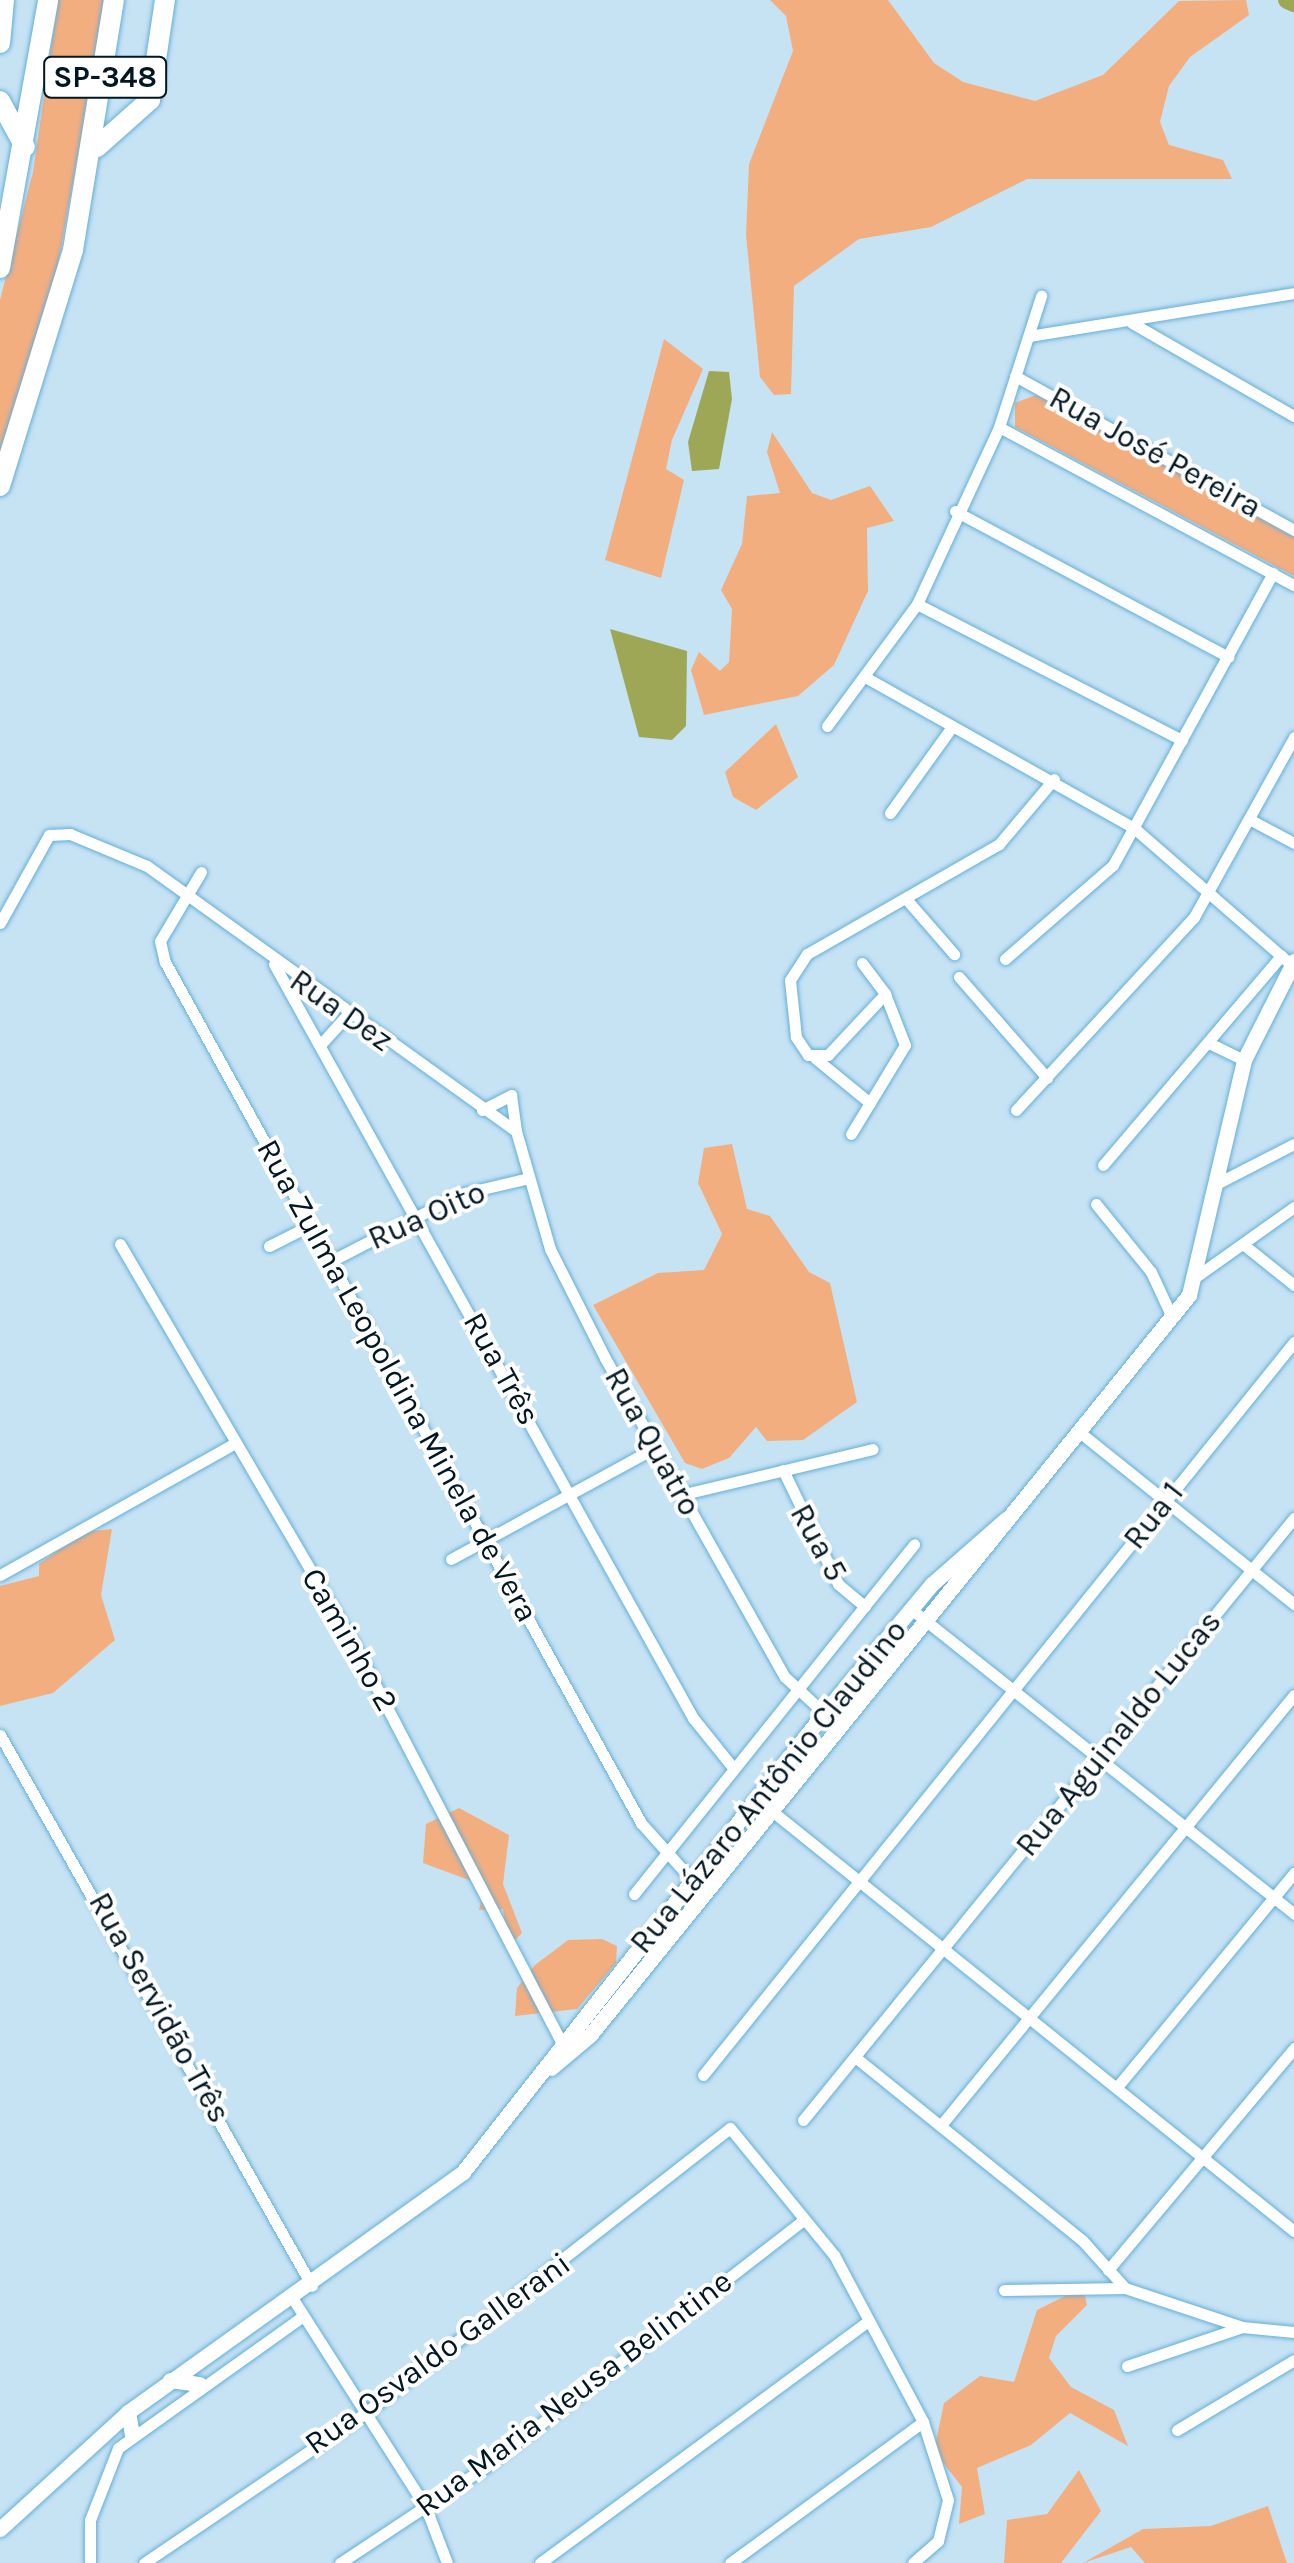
<!DOCTYPE html>
<html>
<head>
<meta charset="utf-8">
<style>
  body { margin:0 }
  #map { position:relative; width:1294px; height:2563px; overflow:hidden; background:#c6e3f4; font-family:Karla,sans-serif }
  div>[style] { position:absolute }
  [style*='--x'] { left:calc(var(--x)*1px); top:calc(var(--y)*1px); width:calc(var(--w)*1px); rotate:calc(var(--a)*1deg) }
  .green>* { inset:0; background:#f3ae80 }
  .water>* { inset:0; background:#9ea756 }
  .river>* { height:18px; margin:-9px; padding:0 9px; transform-origin:9px; border-radius:9px; background:#9ea756 }
  .roads { filter:drop-shadow(0 0 2px #64afd9) drop-shadow(0 0 2px #64afd9) }
  .minor>* { height:11px; margin:-5.5px; padding:0 5.5px; transform-origin:5.5px; border-radius:5.5px; background:#fff }
  .secondary>* { height:15px; margin:-7.5px; padding:0 7.5px; transform-origin:7.5px; border-radius:7.5px; background:#fff }
  .motorway>* { height:20px; margin:-10px; padding:0 10px; transform-origin:10px; border-radius:10px; background:#fff }
  span { translate:-50% -50%; white-space:nowrap; text-align:center; line-height:1.15; -webkit-text-stroke:8px #fff; paint-order:stroke }
  .shield-label span { padding:2px 8px; background:#fff; border:2px solid; border-radius:8px; -webkit-text-stroke-width:0 }
  .shield-label { font-size:30px; color:#011723; font-weight:700 }
  .street-label { font-size:32px; color:#011723 }
</style>
</head>
<body>
<div id="map">
  <div class="green">
    <div style="clip-path:polygon(58px 0,106px 0,53px 292px,0 457px,0 300px,33px 172px)"></div>
    <div style="clip-path:polygon(770px 0,888px 0,934px 63px,963px 82px,1035px 101px,1103px 75px,1179px 1px,1246px 0,1249px 15px,1190px 57px,1169px 86px,1160px 122px,1169px 145px,1223px 160px,1232px 179px,1027px 179px,931px 227px,859px 239px,794px 286px,791px 394px,774px 395px,760px 377px,746px 235px,749px 164px,793px 51px,786px 16px)"></div>
    <div style="clip-path:polygon(664px 339px,703px 369px,672px 440px,666px 469px,684px 480px,661px 578px,605px 560px)"></div>
    <div style="clip-path:polygon(1036px 395px,1294px 534px,1294px 576px,1015px 427px,1015px 403px)"></div>
    <div style="clip-path:polygon(772px 432px,812px 493px,831px 500px,870px 486px,894px 521px,867px 528px,868px 591px,834px 665px,798px 696px,704px 715px,691px 670px,699px 652px,720px 671px,729px 662px,732px 609px,721px 590px,742px 544px,747px 496px,780px 493px,767px 452px)"></div>
    <div style="clip-path:polygon(776px 724px,798px 777px,756px 810px,733px 797px,725px 772px)"></div>
    <div style="clip-path:polygon(732px 1144px,747px 1209px,770px 1216px,809px 1272px,830px 1283px,857px 1402px,803px 1440px,767px 1441px,756px 1427px,729px 1458px,702px 1469px,685px 1463px,593px 1305px,658px 1273px,704px 1270px,722px 1234px,698px 1183px,704px 1148px)"></div>
    <div style="clip-path:polygon(112px 1529px,101px 1595px,115px 1640px,53px 1693px,0 1706px,0 1586px,39px 1576px,39px 1564px,85px 1532px)"></div>
    <div style="clip-path:polygon(459px 1808px,509px 1835px,503px 1884px,522px 1933px,508px 1947px,503px 1909px,479px 1910px,485px 1886px,423px 1863px,426px 1824px)"></div>
    <div style="clip-path:polygon(602px 1939px,617px 1946px,616px 1963px,577px 2009px,515px 2016px,517px 1988px,535px 1965px,568px 1940px)"></div>
    <div style="clip-path:polygon(1071px 2293px,1084px 2293px,1087px 2305px,1056px 2336px,1049px 2358px,1071px 2387px,1114px 2410px,1128px 2446px,1070px 2413px,1031px 2445px,977px 2468px,985px 2514px,959px 2524px,962px 2487px,934px 2451px,944px 2403px,980px 2376px,1014px 2382px,1037px 2310px)"></div>
    <div style="clip-path:polygon(1079px 2470px,1101px 2511px,1061px 2563px,1004px 2563px,1007px 2520px,1047px 2514px)"></div>
    <div style="clip-path:polygon(1268px 2506px,1287px 2563px,1145px 2563px,1131px 2547px,1083px 2563px,1143px 2529px,1211px 2526px)"></div>
  </div>
  <div class="water">
    <div style="clip-path:polygon(709px 371px,729px 372px,732px 399px,719px 469px,692px 471px,688px 442px)"></div>
    <div style="clip-path:polygon(610px 629px,687px 651px,686px 726px,672px 740px,639px 737px)"></div>
  </div>
  <div class="river">
    <div style="--x:1287;--y:0;--w:8;--a:23"></div>
  </div>
  <div class="roads">
    <div class="minor">
      <div style="--x:1132;--y:323;--w:187;--a:29.9"></div>
      <div style="--x:1029;--y:336;--w:268;--a:-9.2"></div>
      <div style="--x:1015;--y:376;--w:319;--a:28.9"></div>
      <div style="--x:999;--y:427;--w:335;--a:28.2"></div>
      <div style="--x:955;--y:511;--w:310;--a:28.1"></div>
      <div style="--x:917;--y:604;--w:298;--a:27.2"></div>
      <div style="--x:865;--y:677;--w:308;--a:29.3"></div>
      <div style="--x:1134;--y:828;--w:212;--a:41"></div>
      <div style="--x:827;--y:726;--w:152;--a:-53.6"></div>
      <div style="--x:917;--y:604;--w:195;--a:-65.1"></div>
      <div style="--x:999;--y:427;--w:138;--a:-72.2"></div>
      <div style="--x:890;--y:813;--w:105;--a:-54.3"></div>
      <div style="--x:1249;--y:819;--w:51;--a:28.1"></div>
      <div style="--x:201;--y:872;--w:80;--a:120.7"></div>
      <div style="--x:160;--y:941;--w:22;--a:77"></div>
      <div style="--x:165;--y:962;--w:984;--a:61.06"></div>
      <div style="--x:641;--y:1823;--w:75;--a:48.2"></div>
      <div style="--x:907;--y:900;--w:72;--a:49"></div>
      <div style="--x:0;--y:923;--w:101;--a:-60.9"></div>
      <div style="--x:49;--y:835;--w:21;--a:-3"></div>
      <div style="--x:70;--y:834;--w:83;--a:22.6"></div>
      <div style="--x:147;--y:866;--w:454;--a:35.7"></div>
      <div style="--x:516;--y:1131;--w:123;--a:73.9"></div>
      <div style="--x:550;--y:1249;--w:122;--a:63.2"></div>
      <div style="--x:605;--y:1358;--w:366;--a:60.6"></div>
      <div style="--x:785;--y:1677;--w:53;--a:42.7"></div>
      <div style="--x:1005;--y:959;--w:143;--a:-41"></div>
      <div style="--x:1113;--y:865;--w:333;--a:-61.3"></div>
      <div style="--x:862;--y:963;--w:39;--a:53"></div>
      <div style="--x:885;--y:994;--w:83;--a:133.1"></div>
      <div style="--x:828;--y:1055;--w:20;--a:180"></div>
      <div style="--x:808;--y:1055;--w:22;--a:-124"></div>
      <div style="--x:796;--y:1037;--w:57;--a:-96"></div>
      <div style="--x:790;--y:980;--w:31;--a:-57"></div>
      <div style="--x:807;--y:954;--w:221;--a:-29.8"></div>
      <div style="--x:999;--y:844;--w:85;--a:-49.8"></div>
      <div style="--x:274;--y:964;--w:863;--a:60.94"></div>
      <div style="--x:693;--y:1718;--w:65;--a:51.2"></div>
      <div style="--x:959;--y:977;--w:134;--a:48.9"></div>
      <div style="--x:1209;--y:1043;--w:39;--a:26"></div>
      <div style="--x:321;--y:1044;--w:39;--a:-48"></div>
      <div style="--x:815;--y:1058;--w:71;--a:39.3"></div>
      <div style="--x:482;--y:1110;--w:33;--a:-27"></div>
      <div style="--x:511;--y:1095;--w:36;--a:82"></div>
      <div style="--x:1016;--y:1110;--w:263;--a:-47.3"></div>
      <div style="--x:1194;--y:917;--w:206;--a:-60.9"></div>
      <div style="--x:851;--y:1134;--w:104;--a:-58.8"></div>
      <div style="--x:905;--y:1045;--w:55;--a:-111.4"></div>
      <div style="--x:1103;--y:1165;--w:275;--a:-49.6"></div>
      <div style="--x:1218;--y:1183;--w:85;--a:-27.2"></div>
      <div style="--x:1096;--y:1204;--w:87;--a:51"></div>
      <div style="--x:1151;--y:1272;--w:50;--a:65"></div>
      <div style="--x:120;--y:1244;--w:461;--a:59.7"></div>
      <div style="--x:353;--y:1642;--w:453;--a:62.5"></div>
      <div style="--x:1244;--y:1245;--w:64;--a:38.7"></div>
      <div style="--x:269;--y:1246;--w:47;--a:-26.6"></div>
      <div style="--x:331;--y:1261;--w:146;--a:-27.3"></div>
      <div style="--x:461;--y:1194;--w:66;--a:-13.2"></div>
      <div style="--x:1197;--y:1276;--w:119;--a:-35.4"></div>
      <div style="--x:1078;--y:1431;--w:277;--a:38.7"></div>
      <div style="--x:783;--y:1470;--w:127;--a:64.2"></div>
      <div style="--x:838;--y:1584;--w:35;--a:40"></div>
      <div style="--x:680;--y:1495;--w:198;--a:-13.4"></div>
      <div style="--x:451;--y:1559;--w:232;--a:-28.6"></div>
      <div style="--x:0;--y:1575;--w:267;--a:-29.3"></div>
      <div style="--x:911;--y:1609;--w:490;--a:38.5"></div>
      <div style="--x:0;--y:1735;--w:633;--a:60.48"></div>
      <div style="--x:757;--y:1799;--w:689;--a:38.82"></div>
      <div style="--x:634;--y:1894;--w:448;--a:-51.3"></div>
      <div style="--x:855;--y:2057;--w:292;--a:38.9"></div>
      <div style="--x:1082;--y:2240;--w:64;--a:48.1"></div>
      <div style="--x:703;--y:2075;--w:942;--a:-51.12"></div>
      <div style="--x:1117;--y:2087;--w:278;--a:-50.4"></div>
      <div style="--x:803;--y:2120;--w:777;--a:-50.8"></div>
      <div style="--x:941;--y:2125;--w:556;--a:-50.62"></div>
      <div style="--x:1108;--y:2270;--w:290;--a:-50"></div>
      <div style="--x:1004;--y:2290;--w:121;--a:-0.9"></div>
      <div style="--x:1125;--y:2288;--w:123;--a:18.4"></div>
      <div style="--x:1242;--y:2327;--w:52;--a:5.5"></div>
      <div style="--x:293;--y:2299;--w:248;--a:57.5"></div>
      <div style="--x:426;--y:2508;--w:59;--a:69.1"></div>
      <div style="--x:1127;--y:2366;--w:121;--a:-18.7"></div>
      <div style="--x:1177;--y:2430;--w:136;--a:-30.9"></div>
      <div style="--x:90;--y:2563;--w:43;--a:-90"></div>
      <div style="--x:90;--y:2520;--w:77;--a:-68.7"></div>
      <div style="--x:118;--y:2448;--w:227;--a:-35.5"></div>
      <div style="--x:144;--y:2563;--w:266;--a:-34.1"></div>
      <div style="--x:364;--y:2414;--w:464;--a:-38"></div>
      <div style="--x:730;--y:2128;--w:164;--a:50.7"></div>
      <div style="--x:834;--y:2255;--w:189;--a:61.9"></div>
      <div style="--x:923;--y:2422;--w:82;--a:72.2"></div>
      <div style="--x:948;--y:2500;--w:42;--a:103.7"></div>
      <div style="--x:938;--y:2541;--w:33;--a:139"></div>
      <div style="--x:340;--y:2563;--w:174;--a:-33.5"></div>
      <div style="--x:485;--y:2467;--w:403;--a:-37.8"></div>
      <div style="--x:540;--y:2563;--w:403;--a:-36.4"></div>
      <div style="--x:730;--y:2563;--w:239;--a:-36.2"></div>
    </div>
    <div class="secondary">
      <div style="--x:551;--y:2068;--w:51;--a:-40.2"></div>
      <div style="--x:590;--y:2035;--w:952;--a:-51.01"></div>
      <div style="--x:1189;--y:1295;--w:241;--a:-76.8"></div>
      <div style="--x:1244;--y:1060;--w:111;--a:-63.2"></div>
      <div style="--x:170;--y:2380;--w:30;--a:8"></div>
      <div style="--x:128;--y:2412;--w:23;--a:80"></div>
      <div style="--x:0;--y:2529;--w:173;--a:-42.4"></div>
      <div style="--x:128;--y:2412;--w:412;--a:-35.6"></div>
      <div style="--x:463;--y:2172;--w:584;--a:-51.82"></div>
      <div style="--x:824;--y:1713;--w:168;--a:-50.1"></div>
      <div style="--x:932;--y:1584;--w:98;--a:-41.3"></div>
    </div>
    <div class="motorway">
      <div style="--x:0;--y:43;--w:43;--a:-84.7"></div>
      <div style="--x:0;--y:101;--w:52;--a:61.5"></div>
      <div style="--x:97;--y:147;--w:71;--a:-41.6"></div>
      <div style="--x:150;--y:100;--w:101;--a:-81.5"></div>
      <div style="--x:0;--y:268;--w:272;--a:-79.8"></div>
      <div style="--x:0;--y:486;--w:247;--a:-72.8"></div>
      <div style="--x:73;--y:250;--w:253;--a:-80.7"></div>
    </div>
  </div>
  <div class="shield-label">
    <span style="left:105px;top:77px">SP-348</span>
  </div>
  <div class="street-label">
    <span style="left:1155px;top:453px;rotate:29deg">Rua José Pereira</span>
    <span style="left:341px;top:1011px;rotate:35deg">Rua Dez</span>
    <span style="left:427px;top:1216px;rotate:-24deg">Rua Oito</span>
    <span style="left:501px;top:1369px;rotate:61deg">Rua Três</span>
    <span style="left:397px;top:1381px;rotate:61deg">Rua Zulma Leopoldina Minela de Vera</span>
    <span style="left:652px;top:1442px;rotate:61deg">Rua Quatro</span>
    <span style="left:1154px;top:1516px;rotate:-52deg">Rua 1</span>
    <span style="left:818px;top:1543px;rotate:61deg">Rua 5</span>
    <span style="left:349px;top:1640px;rotate:60deg">Caminho 2</span>
    <span style="left:1119px;top:1734px;rotate:-51deg">Rua Aguinaldo Lucas</span>
    <span style="left:769px;top:1787px;rotate:-51deg">Rua Lázaro Antônio Claudino</span>
    <span style="left:159px;top:2008px;rotate:61deg">Rua Servidão Três</span>
    <span style="left:438px;top:2354px;rotate:-36deg">Rua Osvaldo Gallerani</span>
    <span style="left:574px;top:2394px;rotate:-37deg">Rua Maria Neusa Belintine</span>
  </div>
</div>
</body>
</html>
